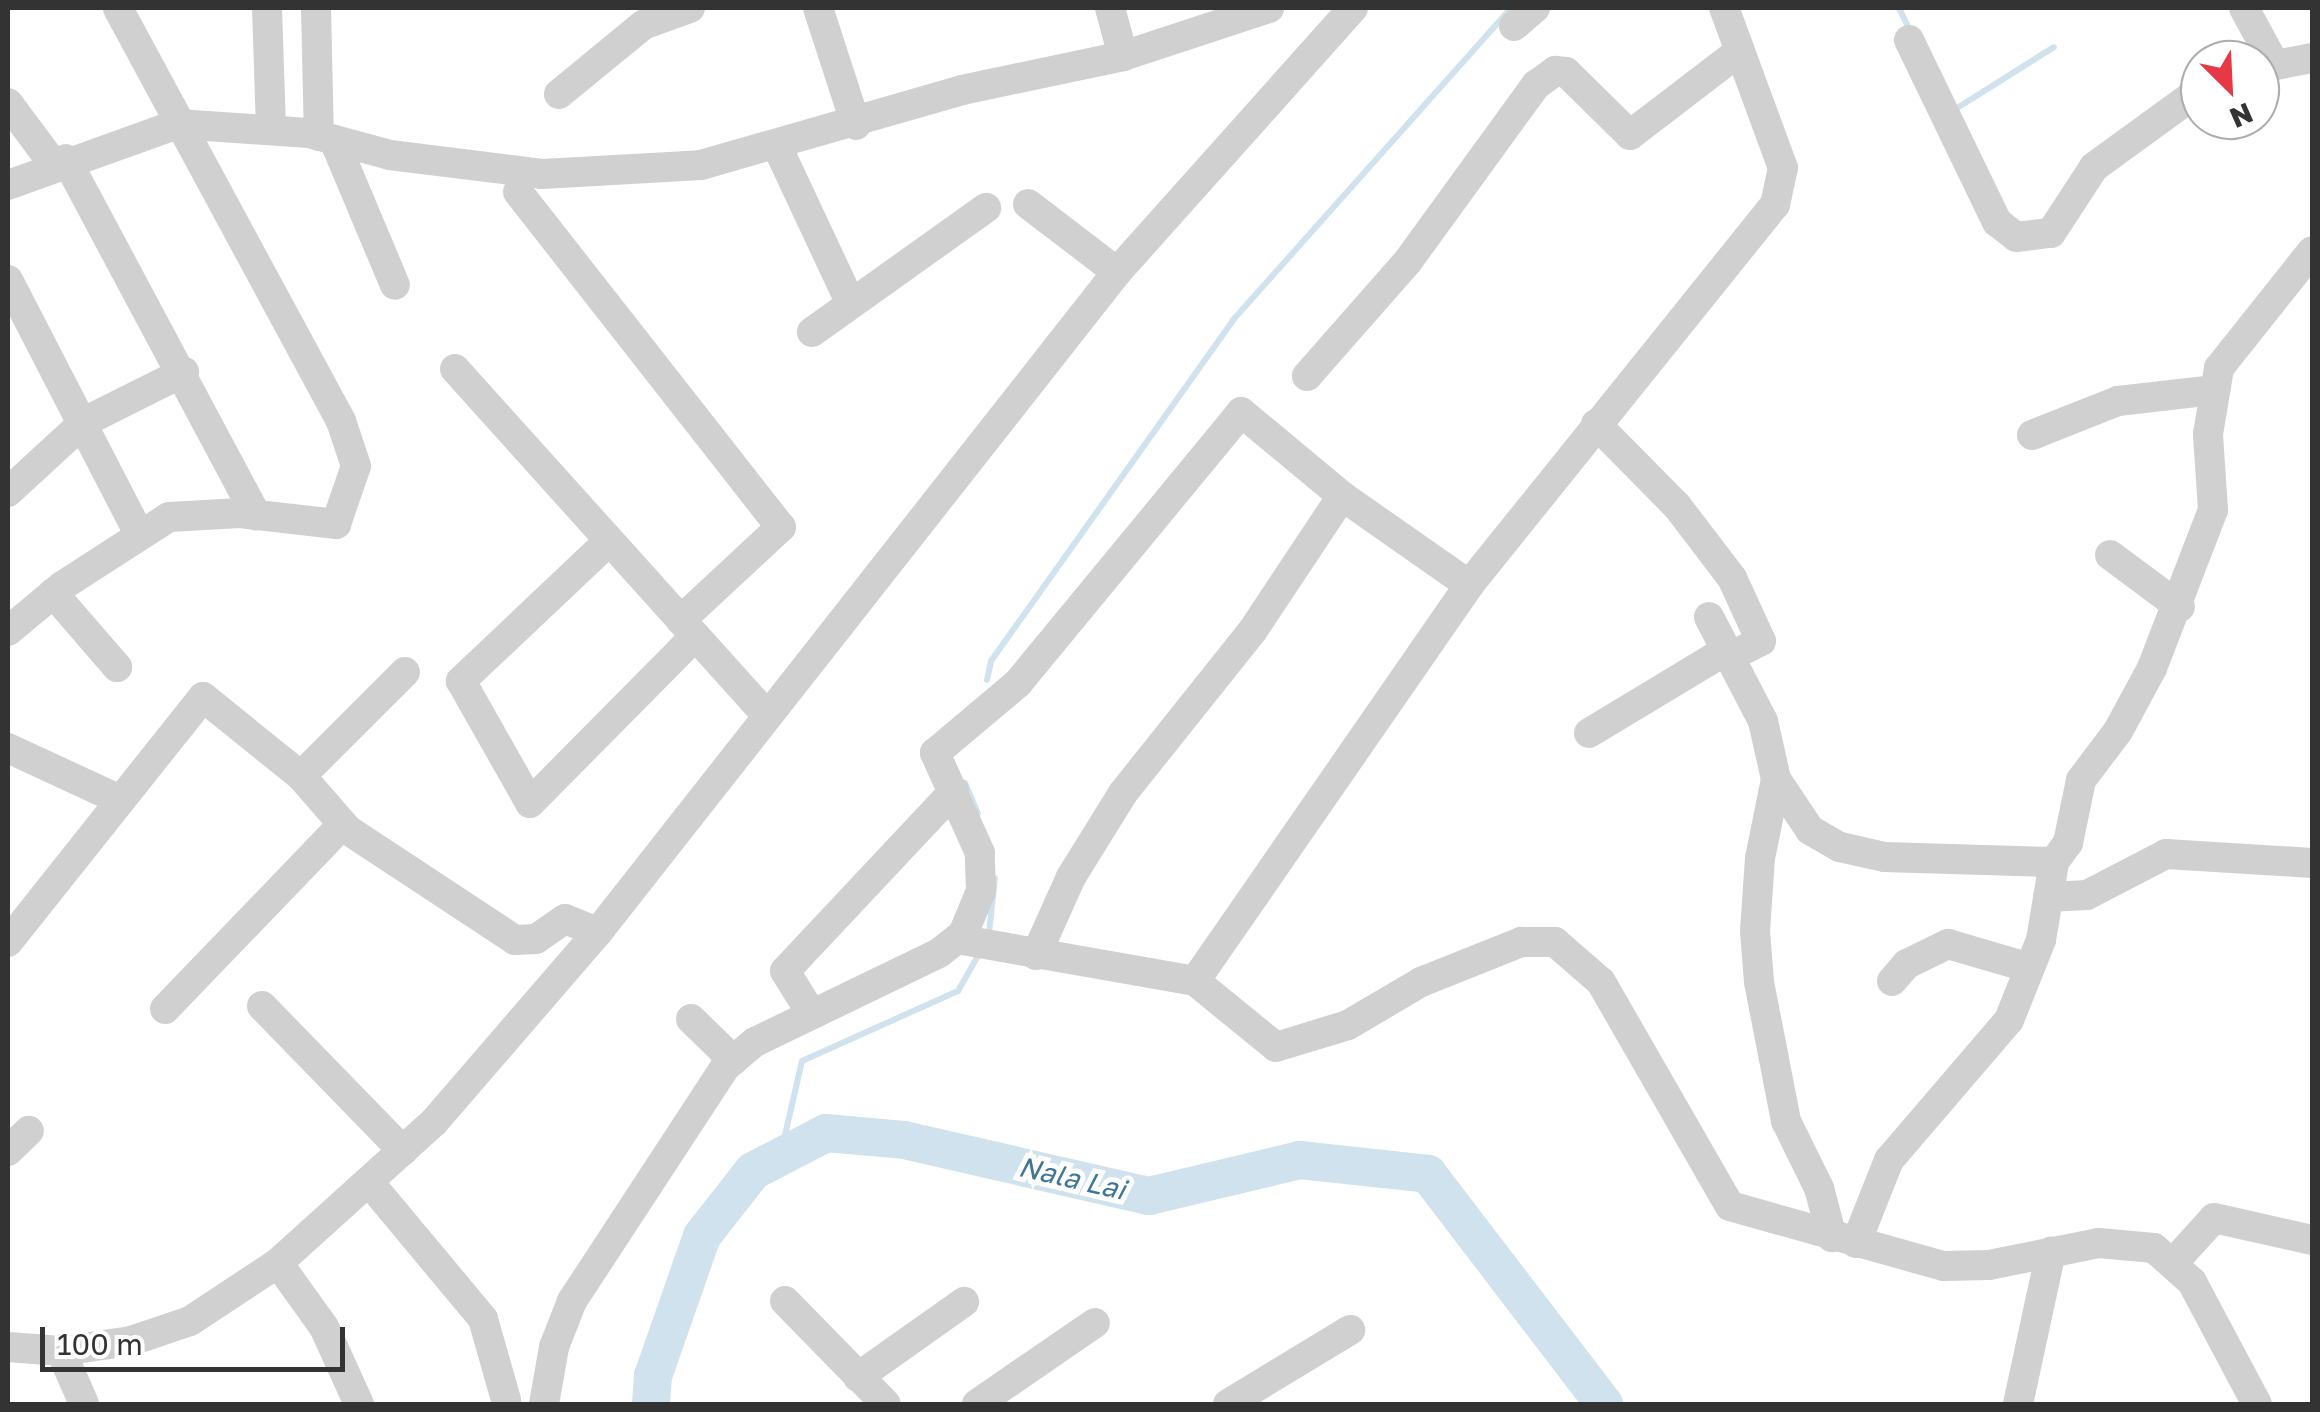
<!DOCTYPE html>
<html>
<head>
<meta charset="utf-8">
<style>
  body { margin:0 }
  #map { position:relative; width:2320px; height:1412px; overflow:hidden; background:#fff; font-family:"Golos Text",sans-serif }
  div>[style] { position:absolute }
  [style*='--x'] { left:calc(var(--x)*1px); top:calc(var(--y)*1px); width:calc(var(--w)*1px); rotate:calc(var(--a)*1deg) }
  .stream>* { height:6px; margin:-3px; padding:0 3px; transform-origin:3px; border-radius:3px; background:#cfe2ee }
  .river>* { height:38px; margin:-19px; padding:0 19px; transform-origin:19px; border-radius:19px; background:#cfe2ee }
  .minor>* { height:30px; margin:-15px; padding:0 15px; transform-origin:15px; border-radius:15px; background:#d0d0d0 }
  span { translate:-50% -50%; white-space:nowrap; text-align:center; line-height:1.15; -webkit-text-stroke:10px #fff; paint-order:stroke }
  .water-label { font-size:28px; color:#3f7597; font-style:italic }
  .frame { position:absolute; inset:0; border:10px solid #333; pointer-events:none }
  .north { position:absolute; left:2180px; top:40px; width:100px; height:100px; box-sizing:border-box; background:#fff; border:2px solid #adadad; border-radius:50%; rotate:156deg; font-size:28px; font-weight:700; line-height:40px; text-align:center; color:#333 }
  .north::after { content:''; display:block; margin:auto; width:35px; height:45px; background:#e63946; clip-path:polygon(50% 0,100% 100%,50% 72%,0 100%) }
  .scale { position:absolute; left:40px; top:1327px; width:305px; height:45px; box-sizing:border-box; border:5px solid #333; border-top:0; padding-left:12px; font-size:30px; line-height:35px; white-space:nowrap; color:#333; -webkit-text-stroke:8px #fff; paint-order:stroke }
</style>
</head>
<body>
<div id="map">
  <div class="stream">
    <div style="--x:1899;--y:8;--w:25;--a:64"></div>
    <div style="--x:1954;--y:110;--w:118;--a:-32.2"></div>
    <div style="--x:987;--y:680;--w:19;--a:-78"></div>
    <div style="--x:991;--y:661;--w:418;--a:-54.6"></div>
    <div style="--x:1233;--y:320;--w:418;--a:-48.3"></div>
    <div style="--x:965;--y:783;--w:33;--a:67"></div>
    <div style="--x:989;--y:933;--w:55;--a:-83.8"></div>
    <div style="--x:780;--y:1157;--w:98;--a:-77.1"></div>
    <div style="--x:802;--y:1061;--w:171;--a:-24.2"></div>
    <div style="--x:958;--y:991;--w:43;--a:-60.4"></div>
  </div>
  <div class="river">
    <div style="--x:651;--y:1404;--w:28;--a:-86"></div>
    <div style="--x:653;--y:1376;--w:148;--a:-70.7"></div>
    <div style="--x:702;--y:1236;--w:83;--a:-51.9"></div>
    <div style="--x:753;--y:1171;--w:82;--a:-27.5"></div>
    <div style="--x:826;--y:1133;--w:78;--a:5.1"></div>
    <div style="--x:904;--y:1140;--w:251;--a:12.9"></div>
    <div style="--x:1149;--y:1196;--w:155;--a:-13.4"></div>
    <div style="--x:1300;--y:1160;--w:129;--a:6.2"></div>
    <div style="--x:1428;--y:1174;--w:290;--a:52.6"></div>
  </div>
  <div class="minor">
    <div style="--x:267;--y:8;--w:122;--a:88.1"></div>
    <div style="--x:316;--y:8;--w:128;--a:88.7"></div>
    <div style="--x:818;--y:8;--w:123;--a:72"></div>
    <div style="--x:1110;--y:8;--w:50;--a:74.8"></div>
    <div style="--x:2244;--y:8;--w:65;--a:61.5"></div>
    <div style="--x:1514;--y:26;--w:28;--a:-41"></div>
    <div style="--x:1909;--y:40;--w:202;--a:64.2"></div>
    <div style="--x:1997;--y:222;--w:24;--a:38"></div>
    <div style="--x:2016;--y:237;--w:35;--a:-7"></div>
    <div style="--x:2051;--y:233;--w:79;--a:-56.9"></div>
    <div style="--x:2094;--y:167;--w:131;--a:-36"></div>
    <div style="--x:2260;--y:68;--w:53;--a:-10.9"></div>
    <div style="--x:559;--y:94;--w:109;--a:-39.4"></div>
    <div style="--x:643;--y:25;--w:50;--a:-19.9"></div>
    <div style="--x:8;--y:103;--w:77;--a:53.4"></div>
    <div style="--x:334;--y:140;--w:157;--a:67.2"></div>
    <div style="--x:777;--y:146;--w:174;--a:64.9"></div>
    <div style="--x:66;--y:159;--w:404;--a:61.9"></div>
    <div style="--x:8;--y:185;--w:180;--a:-19.8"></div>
    <div style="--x:177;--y:124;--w:132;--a:3.9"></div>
    <div style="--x:309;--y:133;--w:84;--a:15.2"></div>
    <div style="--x:390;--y:155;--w:153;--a:7.1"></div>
    <div style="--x:542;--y:174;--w:159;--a:-3.2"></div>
    <div style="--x:701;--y:165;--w:272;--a:-16"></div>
    <div style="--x:962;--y:90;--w:165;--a:-11.9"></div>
    <div style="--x:1123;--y:56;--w:154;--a:-18.2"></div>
    <div style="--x:518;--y:192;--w:426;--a:51.9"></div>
    <div style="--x:781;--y:527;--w:137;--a:137.1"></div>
    <div style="--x:1028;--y:204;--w:112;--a:37.4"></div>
    <div style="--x:8;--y:280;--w:284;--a:62.7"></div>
    <div style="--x:812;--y:332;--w:214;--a:-35.5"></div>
    <div style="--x:455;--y:369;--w:465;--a:48"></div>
    <div style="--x:1307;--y:376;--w:153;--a:-48.7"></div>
    <div style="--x:1408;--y:261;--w:218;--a:-54"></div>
    <div style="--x:1536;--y:85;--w:24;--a:-36"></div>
    <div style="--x:1555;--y:71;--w:11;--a:5"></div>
    <div style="--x:1566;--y:72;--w:90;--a:44.5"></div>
    <div style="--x:1630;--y:135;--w:138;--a:-37.4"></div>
    <div style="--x:1596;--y:424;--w:115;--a:45.4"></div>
    <div style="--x:1677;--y:506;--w:91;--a:52.6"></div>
    <div style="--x:1732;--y:578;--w:69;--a:65.3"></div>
    <div style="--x:1761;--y:641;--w:33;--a:153"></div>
    <div style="--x:2032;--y:435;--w:92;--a:-21.6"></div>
    <div style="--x:2118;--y:401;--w:98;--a:-6.5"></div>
    <div style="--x:8;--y:492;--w:103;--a:-42.6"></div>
    <div style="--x:84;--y:422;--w:112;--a:-26.6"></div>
    <div style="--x:609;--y:541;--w:204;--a:136.6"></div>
    <div style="--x:461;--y:681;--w:140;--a:60.5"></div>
    <div style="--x:530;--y:803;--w:235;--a:-45.3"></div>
    <div style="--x:2110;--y:555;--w:87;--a:36.6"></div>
    <div style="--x:53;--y:593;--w:98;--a:49.1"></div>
    <div style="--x:1709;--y:617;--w:117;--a:62.6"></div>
    <div style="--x:1763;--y:721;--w:59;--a:77.4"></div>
    <div style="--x:1776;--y:779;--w:61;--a:56.3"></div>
    <div style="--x:1810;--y:830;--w:34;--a:30"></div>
    <div style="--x:1840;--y:847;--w:45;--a:12.8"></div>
    <div style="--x:1884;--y:857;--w:170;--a:1.7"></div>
    <div style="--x:2054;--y:862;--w:24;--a:-54"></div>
    <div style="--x:2068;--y:843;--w:64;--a:-78.3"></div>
    <div style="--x:2081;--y:780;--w:61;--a:-52.9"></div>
    <div style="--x:2118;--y:731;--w:72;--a:-61.6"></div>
    <div style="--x:2152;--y:668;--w:169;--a:-68.9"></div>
    <div style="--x:2213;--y:510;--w:76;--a:-93.8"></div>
    <div style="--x:2208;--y:434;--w:67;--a:-80.5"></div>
    <div style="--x:2219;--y:368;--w:149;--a:-51.5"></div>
    <div style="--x:8;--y:631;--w:70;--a:-39.8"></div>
    <div style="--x:62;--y:586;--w:127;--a:-32.8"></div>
    <div style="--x:169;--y:517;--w:71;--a:-3.2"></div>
    <div style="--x:240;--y:513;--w:97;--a:6.5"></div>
    <div style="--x:336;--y:524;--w:61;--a:-71"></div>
    <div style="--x:356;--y:466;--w:47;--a:-108.4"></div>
    <div style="--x:341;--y:421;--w:469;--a:-118.4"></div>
    <div style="--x:1589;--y:733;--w:162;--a:-31.1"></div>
    <div style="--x:8;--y:748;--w:121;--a:24.9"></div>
    <div style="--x:301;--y:776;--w:147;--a:-45"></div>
    <div style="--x:1776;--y:779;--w:81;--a:101.4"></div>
    <div style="--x:1760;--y:858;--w:73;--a:93.9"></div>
    <div style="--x:1755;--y:931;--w:51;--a:85.5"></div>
    <div style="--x:1759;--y:982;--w:142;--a:79"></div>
    <div style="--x:1786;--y:1121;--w:75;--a:63.8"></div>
    <div style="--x:1819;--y:1188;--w:51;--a:75.1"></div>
    <div style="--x:2048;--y:897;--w:39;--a:-3"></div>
    <div style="--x:2087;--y:895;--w:89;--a:-27.4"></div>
    <div style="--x:2166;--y:854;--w:146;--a:3.5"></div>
    <div style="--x:957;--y:939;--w:242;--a:10"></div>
    <div style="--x:1195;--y:981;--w:104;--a:39.2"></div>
    <div style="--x:1276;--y:1047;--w:75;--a:-17"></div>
    <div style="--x:1348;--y:1025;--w:85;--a:-30.5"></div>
    <div style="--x:1421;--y:982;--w:108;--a:-21.8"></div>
    <div style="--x:1521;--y:942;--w:34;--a:0"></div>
    <div style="--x:1555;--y:942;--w:61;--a:41"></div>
    <div style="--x:1601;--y:982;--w:258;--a:60.1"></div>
    <div style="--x:1730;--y:1206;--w:222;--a:15.7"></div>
    <div style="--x:1944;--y:1266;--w:45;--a:-1.3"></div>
    <div style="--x:1989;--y:1265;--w:112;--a:-11.3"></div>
    <div style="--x:2099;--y:1243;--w:55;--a:5.2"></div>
    <div style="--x:2154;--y:1248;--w:51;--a:41.8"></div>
    <div style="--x:2192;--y:1282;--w:138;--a:62"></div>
    <div style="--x:8;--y:942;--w:313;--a:-51.5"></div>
    <div style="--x:203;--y:697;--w:126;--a:38.9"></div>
    <div style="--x:301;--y:776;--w:72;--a:49"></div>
    <div style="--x:348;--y:830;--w:200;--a:33.4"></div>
    <div style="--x:515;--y:940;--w:21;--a:-3"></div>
    <div style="--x:536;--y:939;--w:35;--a:-35"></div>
    <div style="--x:565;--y:919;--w:35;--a:22"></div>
    <div style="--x:1036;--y:955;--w:85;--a:-65.8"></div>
    <div style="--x:1071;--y:877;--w:99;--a:-58.2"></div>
    <div style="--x:1123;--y:793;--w:208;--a:-51.4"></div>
    <div style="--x:1253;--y:630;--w:161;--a:-56.4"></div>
    <div style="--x:1195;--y:981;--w:482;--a:-55.3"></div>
    <div style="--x:1469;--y:585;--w:488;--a:-51.2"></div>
    <div style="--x:1775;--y:205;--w:38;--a:-78"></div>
    <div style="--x:1783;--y:168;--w:171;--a:-110.2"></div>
    <div style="--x:1892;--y:981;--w:23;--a:-49"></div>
    <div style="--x:1907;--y:964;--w:46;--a:-26"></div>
    <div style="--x:1948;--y:944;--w:85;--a:16.3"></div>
    <div style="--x:262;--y:1006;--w:202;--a:45.8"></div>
    <div style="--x:165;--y:1009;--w:255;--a:-46.1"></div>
    <div style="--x:811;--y:1013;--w:49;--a:-121.8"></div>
    <div style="--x:785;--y:971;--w:247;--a:-46.8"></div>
    <div style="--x:691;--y:1019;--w:59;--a:44.3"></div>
    <div style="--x:8;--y:1151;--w:29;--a:-44"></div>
    <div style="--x:369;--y:1182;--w:178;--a:50.2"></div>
    <div style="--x:483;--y:1319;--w:84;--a:74.1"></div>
    <div style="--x:1856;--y:1243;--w:89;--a:-68.3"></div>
    <div style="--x:1889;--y:1160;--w:184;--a:-49.4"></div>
    <div style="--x:2009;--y:1020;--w:86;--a:-68.2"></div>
    <div style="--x:2041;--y:940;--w:79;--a:-80.5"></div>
    <div style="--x:2174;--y:1262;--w:59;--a:-47.7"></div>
    <div style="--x:2214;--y:1218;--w:100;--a:12.7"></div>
    <div style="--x:278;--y:1263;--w:79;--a:54.3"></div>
    <div style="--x:324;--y:1327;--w:85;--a:65.6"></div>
    <div style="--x:785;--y:1301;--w:144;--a:45.6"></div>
    <div style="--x:8;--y:1347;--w:53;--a:4.3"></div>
    <div style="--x:61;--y:1351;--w:71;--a:-8.1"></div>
    <div style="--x:131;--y:1341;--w:62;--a:-18.7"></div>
    <div style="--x:190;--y:1321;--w:105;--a:-33.4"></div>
    <div style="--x:278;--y:1263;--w:210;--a:-42.1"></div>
    <div style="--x:434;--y:1122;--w:251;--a:-49.2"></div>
    <div style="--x:598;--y:932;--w:840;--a:-51.82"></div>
    <div style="--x:1117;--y:272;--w:354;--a:-48.2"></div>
    <div style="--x:61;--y:1351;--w:58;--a:66.5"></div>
    <div style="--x:858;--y:1377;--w:130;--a:-35.3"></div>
    <div style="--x:544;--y:1404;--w:58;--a:-80"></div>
    <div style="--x:554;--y:1347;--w:49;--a:-68.6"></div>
    <div style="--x:572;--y:1301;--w:280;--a:-56.8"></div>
    <div style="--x:725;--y:1067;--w:39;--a:-40"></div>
    <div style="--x:755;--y:1042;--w:204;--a:-25.8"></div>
    <div style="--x:939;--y:953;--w:31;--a:-38"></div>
    <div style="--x:963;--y:934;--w:47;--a:-67.3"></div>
    <div style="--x:981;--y:891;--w:38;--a:-92"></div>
    <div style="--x:980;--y:853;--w:110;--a:-114.2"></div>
    <div style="--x:935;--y:753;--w:109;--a:-40.1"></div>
    <div style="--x:1018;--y:683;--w:351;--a:-50.5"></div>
    <div style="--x:1241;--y:412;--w:131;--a:39.7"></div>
    <div style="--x:1342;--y:496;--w:155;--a:35"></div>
    <div style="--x:977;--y:1404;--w:143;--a:-34.5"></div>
    <div style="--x:1228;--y:1404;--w:143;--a:-31.2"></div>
    <div style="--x:2018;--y:1404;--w:156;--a:-77.8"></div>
  </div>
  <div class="water-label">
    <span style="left:1072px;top:1178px;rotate:13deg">Nala Lai</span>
  </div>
  <div class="frame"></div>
  <div class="north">N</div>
  <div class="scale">100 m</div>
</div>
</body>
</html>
